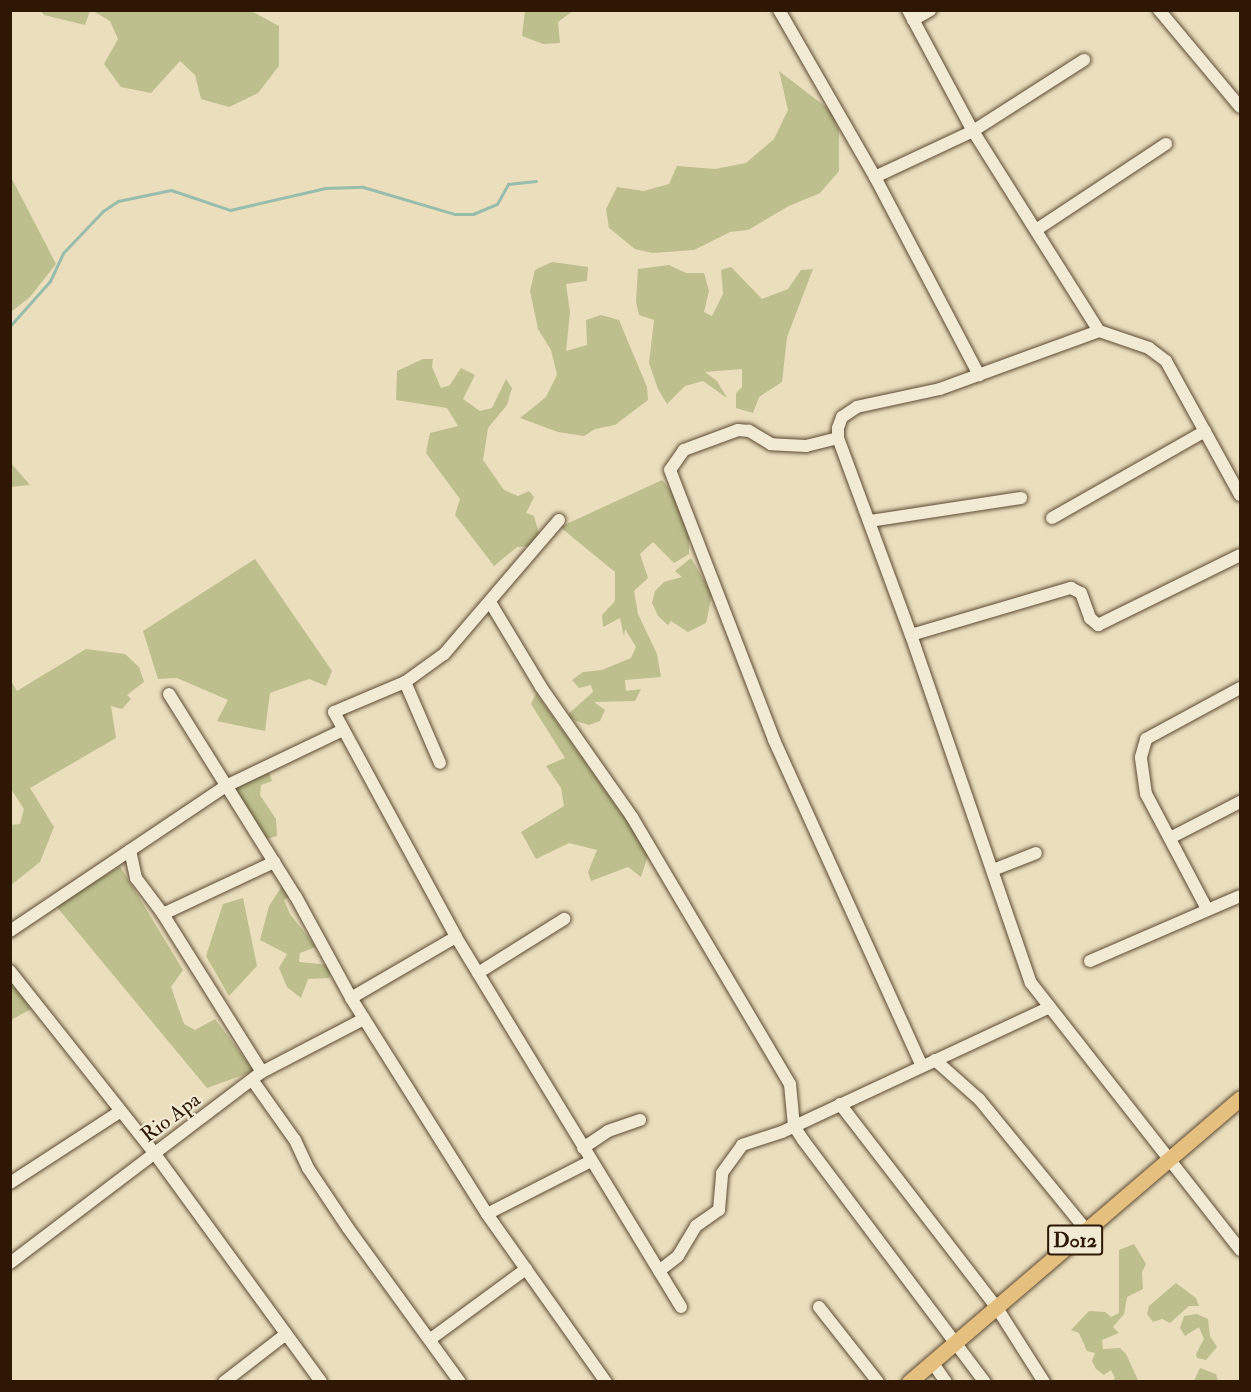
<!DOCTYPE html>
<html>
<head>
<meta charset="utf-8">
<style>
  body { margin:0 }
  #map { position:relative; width:1251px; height:1392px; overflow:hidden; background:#eadebd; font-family:"IM FELL Double Pica",serif }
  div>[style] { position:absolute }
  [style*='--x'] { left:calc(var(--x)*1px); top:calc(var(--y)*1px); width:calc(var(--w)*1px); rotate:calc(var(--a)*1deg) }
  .green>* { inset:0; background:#bdbf8d }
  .stream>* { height:3px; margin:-1.5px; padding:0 1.5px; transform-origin:1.5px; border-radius:1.5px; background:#98bdac }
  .roads { filter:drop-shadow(0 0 2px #5d4a32) drop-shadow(0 0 2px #5d4a32) }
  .minor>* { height:12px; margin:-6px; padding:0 6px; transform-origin:6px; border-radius:6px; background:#f1ead4 }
  .major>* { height:15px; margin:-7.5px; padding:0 7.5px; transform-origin:7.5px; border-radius:7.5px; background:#e5bf7e }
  span { translate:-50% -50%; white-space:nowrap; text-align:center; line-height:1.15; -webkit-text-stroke:4.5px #f1ead4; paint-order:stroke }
  .shield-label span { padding:2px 4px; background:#f1ead4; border:2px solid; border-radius:4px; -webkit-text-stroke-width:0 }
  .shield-label { font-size:20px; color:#2e1803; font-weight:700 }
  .street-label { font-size:21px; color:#2e1803 }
  .frame { position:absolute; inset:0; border:12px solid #2e1803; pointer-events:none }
</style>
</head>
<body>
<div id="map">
  <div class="green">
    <div style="clip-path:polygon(41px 11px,90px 11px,85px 25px,44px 15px)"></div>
    <div style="clip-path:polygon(93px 11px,251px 11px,279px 26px,279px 66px,258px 93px,229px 107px,201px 99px,195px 75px,180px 61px,151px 93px,121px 87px,104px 64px,118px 39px,110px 21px)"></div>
    <div style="clip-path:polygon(525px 11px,573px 11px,558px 22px,560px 43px,543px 44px,522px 36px)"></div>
    <div style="clip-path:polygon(779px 71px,831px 111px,839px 131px,839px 171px,820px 193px,789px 206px,748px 230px,730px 232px,694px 250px,653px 253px,635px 249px,609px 228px,606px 209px,617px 187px,644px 191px,669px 184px,677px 166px,715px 169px,746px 163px,774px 139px,788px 110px)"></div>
    <div style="clip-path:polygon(11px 177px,56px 264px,30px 297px,11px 312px)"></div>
    <div style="clip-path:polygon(552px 262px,588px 267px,587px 281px,566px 284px,570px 312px,566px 351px,587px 345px,586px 320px,601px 315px,619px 320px,647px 387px,648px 400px,615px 425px,595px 429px,584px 436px,558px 432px,520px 418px,546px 397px,557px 375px,551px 350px,538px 329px,530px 291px,535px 270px)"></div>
    <div style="clip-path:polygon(669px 265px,686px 273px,704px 273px,709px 291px,704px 312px,712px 316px,723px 294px,721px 270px,731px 267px,762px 299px,788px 289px,801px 270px,813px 269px,787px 337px,782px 382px,759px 397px,753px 413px,736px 408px,736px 393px,742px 387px,742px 369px,705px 372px,717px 381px,727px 398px,703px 381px,685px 386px,667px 404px,658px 389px,649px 363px,654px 320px,639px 315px,636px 302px,638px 269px)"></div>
    <div style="clip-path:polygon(423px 359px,433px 359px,432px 367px,441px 388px,450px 385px,461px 368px,475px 375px,463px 399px,480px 411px,492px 408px,506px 379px,512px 388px,507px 405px,488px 428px,483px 460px,504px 490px,518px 496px,529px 491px,534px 497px,526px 513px,534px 516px,540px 537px,532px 546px,517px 547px,494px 566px,455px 515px,460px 499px,426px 453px,430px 433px,458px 426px,447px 408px,396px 400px,397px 371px)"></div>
    <div style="clip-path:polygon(11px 463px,30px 485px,11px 487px)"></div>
    <div style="clip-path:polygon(662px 480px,672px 492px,689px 535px,689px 554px,674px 563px,653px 542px,640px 554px,648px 578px,634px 591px,638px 614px,657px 654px,661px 677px,625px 680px,626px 691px,641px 689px,635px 701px,594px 702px,605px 710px,600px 721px,589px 725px,576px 721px,566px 716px,593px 692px,591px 685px,579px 688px,572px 680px,583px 672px,602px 670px,631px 658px,636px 647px,625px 629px,624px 637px,620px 618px,603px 627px,602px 615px,615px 601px,615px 572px,560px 527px)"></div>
    <div style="clip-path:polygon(691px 558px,712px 594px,706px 623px,688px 632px,671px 621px,668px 625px,658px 616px,652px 603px,655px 591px,664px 582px,682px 577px,675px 571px)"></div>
    <div style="clip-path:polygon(255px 559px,332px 671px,326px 686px,309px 679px,270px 693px,265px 731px,217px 721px,228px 700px,177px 678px,158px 679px,143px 631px)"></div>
    <div style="clip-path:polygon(86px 649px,125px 654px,139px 667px,144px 682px,127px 695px,131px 699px,122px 709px,111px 706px,116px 738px,30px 788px,54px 827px,40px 862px,11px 885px,11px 825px,20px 824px,24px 809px,11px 789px,11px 681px,17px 691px)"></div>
    <div style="clip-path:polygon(536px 693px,649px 852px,641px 877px,628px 867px,591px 881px,588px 872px,597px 850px,569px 843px,536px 859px,521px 832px,564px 806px,561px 788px,546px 766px,565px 758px,531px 704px)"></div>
    <div style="clip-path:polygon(268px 768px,272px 781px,261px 785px,260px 795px,276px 819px,277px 836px,266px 839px,228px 785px)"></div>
    <div style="clip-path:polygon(120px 866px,183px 970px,171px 987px,184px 1024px,195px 1030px,215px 1019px,254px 1071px,207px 1088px,56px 906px)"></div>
    <div style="clip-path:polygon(284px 883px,295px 892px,284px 900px,290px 914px,316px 947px,300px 953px,299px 962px,331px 965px,329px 978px,308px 979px,301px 998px,287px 987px,279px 968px,287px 954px,260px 940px,269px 906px)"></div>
    <div style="clip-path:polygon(243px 898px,257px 966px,229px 996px,206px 956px,223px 904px)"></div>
    <div style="clip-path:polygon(11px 982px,31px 1009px,11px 1020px,10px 1020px)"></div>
    <div style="clip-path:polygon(1134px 1244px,1146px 1264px,1142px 1272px,1143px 1289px,1127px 1297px,1124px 1314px,1113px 1327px,1119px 1333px,1102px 1340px,1103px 1349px,1120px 1348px,1126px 1354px,1138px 1380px,1112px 1381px,1115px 1378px,1111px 1370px,1104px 1375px,1096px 1369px,1092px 1361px,1095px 1353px,1087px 1351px,1079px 1333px,1071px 1330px,1089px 1311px,1105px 1312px,1111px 1317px,1119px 1313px,1119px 1250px)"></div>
    <div style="clip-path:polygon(1176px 1283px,1196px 1298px,1199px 1306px,1189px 1306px,1170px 1323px,1162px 1319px,1153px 1322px,1147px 1314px,1149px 1306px)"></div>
    <div style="clip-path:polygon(1197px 1314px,1208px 1319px,1210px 1336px,1217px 1347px,1206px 1360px,1197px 1358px,1196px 1354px,1204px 1339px,1199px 1327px,1185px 1336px,1180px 1328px,1184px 1316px)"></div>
    <div style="clip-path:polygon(1200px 1368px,1216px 1374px,1218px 1381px,1194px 1381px)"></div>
  </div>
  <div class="stream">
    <div style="--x:10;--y:326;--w:60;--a:-48.4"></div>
    <div style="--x:50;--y:281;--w:31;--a:-65"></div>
    <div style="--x:63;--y:253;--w:58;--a:-46.4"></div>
    <div style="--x:103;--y:211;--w:18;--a:-34"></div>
    <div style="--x:118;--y:201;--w:54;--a:-11.7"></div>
    <div style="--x:171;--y:190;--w:62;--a:18.7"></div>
    <div style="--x:230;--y:210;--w:98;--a:-13"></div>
    <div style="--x:325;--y:188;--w:38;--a:-2"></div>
    <div style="--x:363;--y:187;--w:96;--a:16.4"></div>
    <div style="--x:455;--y:214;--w:18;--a:0"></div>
    <div style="--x:473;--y:214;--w:26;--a:-23"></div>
    <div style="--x:497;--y:204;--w:23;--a:-61"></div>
    <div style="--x:508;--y:184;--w:28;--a:-6"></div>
  </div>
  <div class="roads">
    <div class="minor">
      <div style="--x:779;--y:10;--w:193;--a:60.1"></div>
      <div style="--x:875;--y:177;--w:224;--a:62.3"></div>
      <div style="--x:908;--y:10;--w:137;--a:61.8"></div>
      <div style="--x:973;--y:131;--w:236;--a:57.8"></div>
      <div style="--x:1159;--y:10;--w:126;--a:50.1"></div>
      <div style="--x:913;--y:20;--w:20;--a:-30"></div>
      <div style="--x:875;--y:177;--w:108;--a:-25.1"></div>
      <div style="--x:973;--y:131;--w:132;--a:-32.6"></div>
      <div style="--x:1036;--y:230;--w:156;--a:-33.5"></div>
      <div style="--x:838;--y:438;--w:33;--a:166"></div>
      <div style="--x:806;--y:446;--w:35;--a:-177"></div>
      <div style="--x:771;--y:444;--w:26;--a:-149"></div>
      <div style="--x:749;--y:431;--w:11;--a:-175"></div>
      <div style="--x:738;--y:430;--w:58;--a:159.7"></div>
      <div style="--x:684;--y:450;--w:24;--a:125"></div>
      <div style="--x:670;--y:470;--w:289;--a:68.9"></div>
      <div style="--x:774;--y:740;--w:358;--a:65.6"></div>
      <div style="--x:1240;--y:495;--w:153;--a:-118.9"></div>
      <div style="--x:1166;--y:361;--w:21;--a:-143"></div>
      <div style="--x:1149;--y:348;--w:53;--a:-161.2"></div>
      <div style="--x:1099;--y:331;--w:169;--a:160"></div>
      <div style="--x:940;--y:389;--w:85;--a:167.8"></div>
      <div style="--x:857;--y:407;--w:18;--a:146"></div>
      <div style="--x:842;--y:417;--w:12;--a:110"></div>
      <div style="--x:838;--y:428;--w:10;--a:90"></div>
      <div style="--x:838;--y:438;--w:210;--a:69.7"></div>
      <div style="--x:911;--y:635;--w:368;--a:71"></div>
      <div style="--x:1031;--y:983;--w:339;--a:51.9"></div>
      <div style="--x:1052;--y:518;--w:176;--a:-29.6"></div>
      <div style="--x:559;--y:520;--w:177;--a:130.6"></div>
      <div style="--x:444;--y:654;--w:48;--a:144.3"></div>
      <div style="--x:405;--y:682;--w:77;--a:157.1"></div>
      <div style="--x:334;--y:712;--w:256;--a:61.5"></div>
      <div style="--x:456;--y:937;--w:433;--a:58.7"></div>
      <div style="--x:870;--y:521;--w:153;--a:-8.7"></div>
      <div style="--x:490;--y:602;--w:99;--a:59"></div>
      <div style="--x:541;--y:687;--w:159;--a:55"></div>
      <div style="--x:632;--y:817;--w:310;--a:59.4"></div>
      <div style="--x:790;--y:1084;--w:42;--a:84.6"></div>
      <div style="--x:794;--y:1126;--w:17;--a:57"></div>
      <div style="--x:803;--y:1140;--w:303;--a:53.1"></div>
      <div style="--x:911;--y:635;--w:167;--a:-16.4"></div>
      <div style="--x:1071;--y:588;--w:11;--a:27"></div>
      <div style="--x:1081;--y:593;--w:27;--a:70"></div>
      <div style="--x:1090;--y:618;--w:11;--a:41"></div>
      <div style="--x:1098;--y:625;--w:158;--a:-26.2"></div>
      <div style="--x:405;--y:682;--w:88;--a:66.6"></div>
      <div style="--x:169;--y:694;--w:239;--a:58"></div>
      <div style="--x:296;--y:897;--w:115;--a:61.4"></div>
      <div style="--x:351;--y:998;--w:255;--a:57.8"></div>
      <div style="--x:487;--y:1214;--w:206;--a:54.7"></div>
      <div style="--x:1170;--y:838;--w:79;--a:-27.2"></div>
      <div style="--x:130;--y:850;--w:29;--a:78"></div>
      <div style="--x:136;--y:878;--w:45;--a:53.1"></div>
      <div style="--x:993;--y:870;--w:46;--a:-21.6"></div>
      <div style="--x:1207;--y:909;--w:130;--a:-117.9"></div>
      <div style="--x:1146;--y:794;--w:37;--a:-98"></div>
      <div style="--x:1141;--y:757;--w:19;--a:-74"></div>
      <div style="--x:1146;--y:739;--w:107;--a:-28.5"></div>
      <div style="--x:10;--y:931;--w:260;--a:-33.9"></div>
      <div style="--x:226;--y:786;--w:130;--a:-25.6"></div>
      <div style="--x:1090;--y:961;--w:163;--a:-23.4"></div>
      <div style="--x:10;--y:971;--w:233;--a:51.6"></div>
      <div style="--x:155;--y:1154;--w:282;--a:53.9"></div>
      <div style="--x:478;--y:973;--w:102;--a:-32.1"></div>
      <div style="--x:351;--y:998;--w:121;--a:-30.2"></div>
      <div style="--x:935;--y:1060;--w:59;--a:41.6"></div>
      <div style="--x:979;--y:1099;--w:171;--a:50.7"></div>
      <div style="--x:262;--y:1072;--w:186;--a:-122.1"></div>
      <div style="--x:163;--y:914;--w:123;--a:-25.1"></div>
      <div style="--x:253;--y:1081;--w:72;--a:54.6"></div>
      <div style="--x:295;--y:1140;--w:31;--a:65"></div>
      <div style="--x:308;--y:1168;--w:72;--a:56.3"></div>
      <div style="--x:348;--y:1228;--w:190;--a:54"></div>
      <div style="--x:840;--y:1104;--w:257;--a:52.4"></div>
      <div style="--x:997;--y:1308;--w:88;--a:57.6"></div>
      <div style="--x:583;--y:1148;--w:30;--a:-34"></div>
      <div style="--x:608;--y:1131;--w:34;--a:-19"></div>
      <div style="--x:10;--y:1183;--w:132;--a:-33"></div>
      <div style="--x:487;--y:1214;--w:117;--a:-27"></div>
      <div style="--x:10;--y:1263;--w:316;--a:-37.2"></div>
      <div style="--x:262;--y:1072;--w:115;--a:-27.5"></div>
      <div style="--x:659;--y:1271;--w:24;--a:-38"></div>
      <div style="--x:678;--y:1256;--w:35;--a:-59"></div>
      <div style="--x:696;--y:1226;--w:28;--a:-35"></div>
      <div style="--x:719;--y:1210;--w:37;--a:-85"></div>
      <div style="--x:722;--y:1173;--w:34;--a:-54"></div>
      <div style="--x:742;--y:1145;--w:42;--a:-18"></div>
      <div style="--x:782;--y:1132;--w:293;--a:-25"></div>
      <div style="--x:819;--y:1307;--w:95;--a:51.8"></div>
      <div style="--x:432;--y:1338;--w:117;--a:-36.3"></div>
      <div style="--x:932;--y:1362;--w:24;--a:55"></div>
      <div style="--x:224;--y:1382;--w:78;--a:-37.7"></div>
    </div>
    <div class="major">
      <div style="--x:909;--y:1382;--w:436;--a:-40.6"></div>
    </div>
  </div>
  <div class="shield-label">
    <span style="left:1075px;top:1240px">D012</span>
  </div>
  <div class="street-label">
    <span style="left:171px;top:1118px;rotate:-37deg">Rio Apa</span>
  </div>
  <div class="frame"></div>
</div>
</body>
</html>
